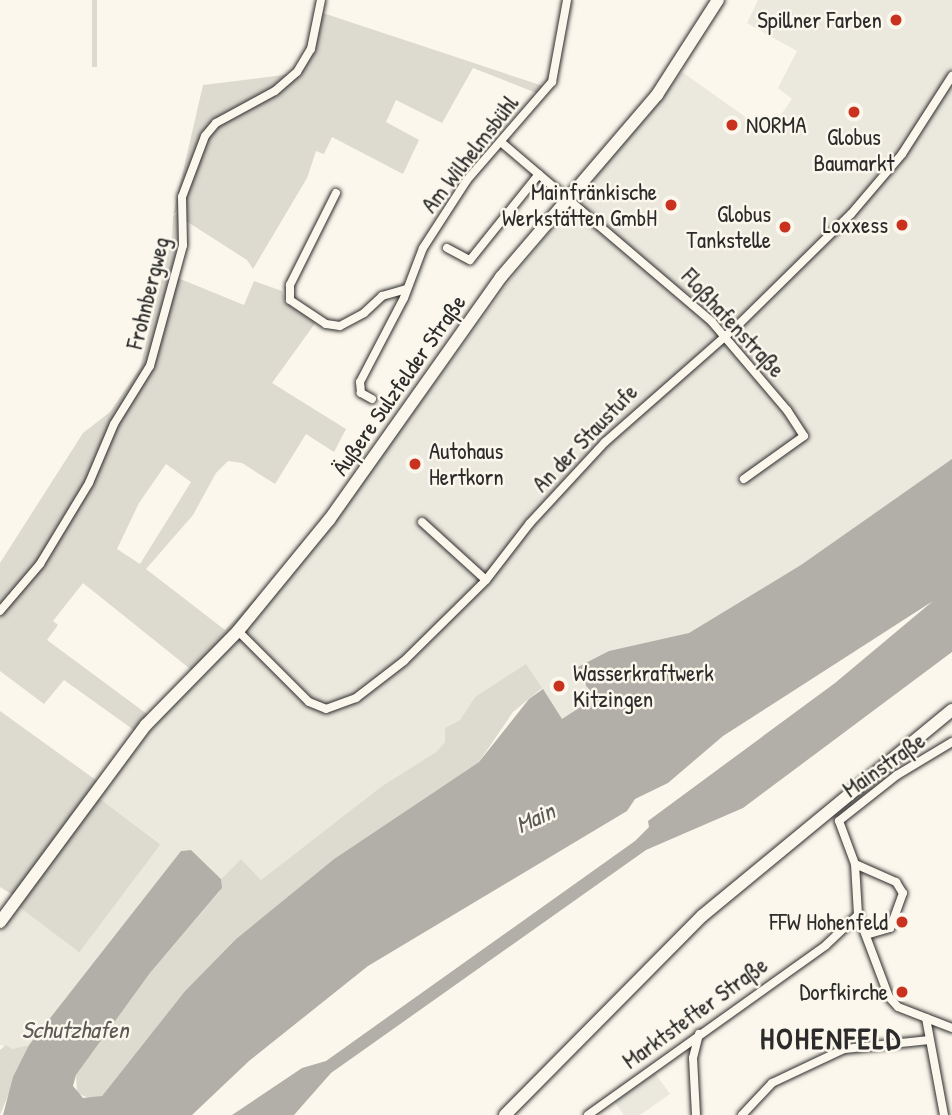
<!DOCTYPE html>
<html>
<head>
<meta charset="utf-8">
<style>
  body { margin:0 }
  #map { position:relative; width:952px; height:1115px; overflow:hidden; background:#fbf7ec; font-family:"Patrick Hand",sans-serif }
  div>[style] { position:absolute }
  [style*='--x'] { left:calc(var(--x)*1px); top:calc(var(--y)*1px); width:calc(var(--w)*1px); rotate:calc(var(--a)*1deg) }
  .built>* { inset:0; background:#ebe8de }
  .green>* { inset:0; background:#dddad0; transform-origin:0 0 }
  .water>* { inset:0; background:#b1afa7 }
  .roads { filter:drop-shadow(0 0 2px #2b2b2b) drop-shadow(0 0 2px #2b2b2b) }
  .minor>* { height:8px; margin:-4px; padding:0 4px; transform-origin:4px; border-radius:4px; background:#fbf7ec }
  .secondary>* { height:12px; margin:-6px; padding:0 6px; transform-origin:6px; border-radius:6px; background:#fbf7ec }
  .dots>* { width:19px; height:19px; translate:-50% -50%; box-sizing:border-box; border:4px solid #fbf7ec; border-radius:50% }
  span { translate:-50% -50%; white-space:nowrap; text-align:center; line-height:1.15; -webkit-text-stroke:5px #fbf7ec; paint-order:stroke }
  .poi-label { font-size:23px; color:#2b2b2b }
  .right { translate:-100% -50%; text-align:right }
  .left { translate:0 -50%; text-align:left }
  .street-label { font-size:23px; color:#2b2b2b }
  .water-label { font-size:24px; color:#5a5956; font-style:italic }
  .district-label { font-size:30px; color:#2b2b2b; font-weight:700; letter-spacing:2px }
</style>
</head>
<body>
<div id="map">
  <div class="built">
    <div style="clip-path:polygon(758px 0,952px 0,952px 464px,810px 562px,559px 722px,526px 665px,475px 697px,460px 720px,445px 728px,445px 742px,436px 752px,382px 786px,261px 880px,241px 859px,221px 879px,191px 850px,181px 851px,29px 1045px,12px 1049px,0 1045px,0 926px,16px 905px,131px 877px,161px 844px,95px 795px,359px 486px,515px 274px,682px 72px,768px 133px,792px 99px,778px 88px,797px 51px,747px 23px)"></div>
    <div style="clip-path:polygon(655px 1073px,670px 1094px,640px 1115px,624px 1115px,615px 1102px)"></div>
  </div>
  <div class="green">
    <div style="left:92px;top:0;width:5px;height:67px"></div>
    <div style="clip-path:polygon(320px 12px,546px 87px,539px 94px,473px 68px,442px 123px,396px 100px,386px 122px,419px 140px,403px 174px,332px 137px,324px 154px,316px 151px,307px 178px,253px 269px,247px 260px,183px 219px,183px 197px,194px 164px,182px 195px,180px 209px,173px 215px,203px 85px,291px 74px,310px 49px,291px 77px,243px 110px,284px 86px,298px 72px,308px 58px)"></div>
    <div style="clip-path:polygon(evenodd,181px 210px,183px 238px,173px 276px,244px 305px,254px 281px,282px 291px,285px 302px,316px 322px,272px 383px,346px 429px,334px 452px,306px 434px,275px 484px,242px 463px,228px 461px,216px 473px,193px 515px,146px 569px,225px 630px,256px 597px,262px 600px,194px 672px,83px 583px,53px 621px,58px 625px,47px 640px,151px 717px,138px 733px,64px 680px,44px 704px,0 671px,0 563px,83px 433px,110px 412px,140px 368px,172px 237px,173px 216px,181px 210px,166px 464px,191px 482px,140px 564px,117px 549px,139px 503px,166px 464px)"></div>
    <div style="clip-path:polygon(526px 664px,542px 688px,513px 712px,479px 762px,334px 859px,236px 939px,185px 991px,102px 1096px,93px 1100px,77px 1093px,76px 1075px,150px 973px,220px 891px,221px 879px,241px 859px,261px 880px,382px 786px,436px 752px,445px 742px,445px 728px,460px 720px,475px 697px)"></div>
    <div style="clip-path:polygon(0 711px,100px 783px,16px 897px,0 887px)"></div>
    <div style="left:95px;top:795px;width:82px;height:135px;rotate:37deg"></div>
    <div style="clip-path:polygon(6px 1045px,12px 1049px,29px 1045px,0 1115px,0 1050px)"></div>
  </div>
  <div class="water">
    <div style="clip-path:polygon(952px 459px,952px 652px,743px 808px,646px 850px,331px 1073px,294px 1115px,232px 1115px,302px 1068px,326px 1061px,635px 841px,649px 827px,648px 821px,835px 683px,933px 601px,723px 736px,668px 783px,635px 799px,627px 811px,368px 966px,249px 1061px,192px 1115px,3px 1115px,13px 1077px,29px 1045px,181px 851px,191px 850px,221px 879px,222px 888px,150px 973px,76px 1075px,73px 1086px,83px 1098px,102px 1096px,185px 991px,236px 939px,334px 859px,479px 762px,529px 699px,543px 689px,562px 719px,596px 697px,572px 670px,609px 651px,689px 633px,801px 565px)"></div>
  </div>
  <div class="roads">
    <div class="minor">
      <div style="--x:502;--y:143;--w:276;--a:40.4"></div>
      <div style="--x:712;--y:322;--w:116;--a:49.6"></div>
      <div style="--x:787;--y:410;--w:31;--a:57"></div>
      <div style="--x:804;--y:436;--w:74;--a:144.4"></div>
      <div style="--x:336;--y:193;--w:103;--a:116.6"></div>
      <div style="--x:290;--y:285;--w:15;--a:90"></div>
      <div style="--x:290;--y:300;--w:43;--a:33.7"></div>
      <div style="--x:326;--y:324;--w:14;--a:8"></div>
      <div style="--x:340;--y:326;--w:27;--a:-28"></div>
      <div style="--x:364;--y:313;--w:25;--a:-43"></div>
      <div style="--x:382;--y:296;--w:26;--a:-16"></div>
      <div style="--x:447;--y:248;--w:26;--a:28"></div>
      <div style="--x:470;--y:260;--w:110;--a:-51.3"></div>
      <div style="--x:372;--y:399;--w:13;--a:-151"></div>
      <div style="--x:361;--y:393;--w:11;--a:-95"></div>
      <div style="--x:360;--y:382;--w:95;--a:-62.4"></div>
      <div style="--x:404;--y:298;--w:53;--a:-69.2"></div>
      <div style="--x:423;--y:248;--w:81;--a:-57.1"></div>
      <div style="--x:467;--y:180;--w:130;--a:-49.1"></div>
      <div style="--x:552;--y:82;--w:83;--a:-79.6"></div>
      <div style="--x:422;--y:522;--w:86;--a:42.2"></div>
      <div style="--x:0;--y:611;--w:62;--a:-49.6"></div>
      <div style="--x:40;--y:564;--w:95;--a:-58.8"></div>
      <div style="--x:89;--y:483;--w:64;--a:-67"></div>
      <div style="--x:114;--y:424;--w:68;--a:-58.2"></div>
      <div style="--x:150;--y:366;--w:125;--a:-74.7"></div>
      <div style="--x:183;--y:245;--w:48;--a:-91.2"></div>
      <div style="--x:182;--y:197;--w:65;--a:-69.3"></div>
      <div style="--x:205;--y:136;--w:17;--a:-50"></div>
      <div style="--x:216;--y:123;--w:67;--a:-28.5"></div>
      <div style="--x:275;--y:91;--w:29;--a:-41"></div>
      <div style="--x:297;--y:72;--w:27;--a:-59"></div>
      <div style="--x:311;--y:49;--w:50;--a:-78.5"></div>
      <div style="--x:238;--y:631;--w:100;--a:45"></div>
      <div style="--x:309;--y:702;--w:18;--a:22"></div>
      <div style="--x:326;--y:709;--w:32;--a:-20"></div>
      <div style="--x:356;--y:698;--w:61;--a:-37.6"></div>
      <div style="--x:404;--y:661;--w:115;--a:-44.6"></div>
      <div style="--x:486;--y:580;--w:72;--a:-52.3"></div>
      <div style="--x:530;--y:523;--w:110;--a:-47.2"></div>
      <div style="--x:605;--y:442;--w:177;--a:-41.3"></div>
      <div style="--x:738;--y:325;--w:158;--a:-44.5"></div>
      <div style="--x:851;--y:214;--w:79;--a:-49.6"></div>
      <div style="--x:902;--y:154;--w:93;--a:-57.3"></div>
      <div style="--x:952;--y:742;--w:64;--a:149"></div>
      <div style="--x:897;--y:775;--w:74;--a:141.6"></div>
      <div style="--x:839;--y:821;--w:46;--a:69.6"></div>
      <div style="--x:855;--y:864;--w:51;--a:86.6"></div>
      <div style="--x:858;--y:915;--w:88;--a:69.3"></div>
      <div style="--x:889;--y:997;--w:13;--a:48"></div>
      <div style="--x:898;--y:1007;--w:58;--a:21.3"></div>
      <div style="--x:855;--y:864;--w:45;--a:23.7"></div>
      <div style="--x:896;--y:882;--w:13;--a:58"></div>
      <div style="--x:903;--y:893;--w:37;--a:110"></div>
      <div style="--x:890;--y:928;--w:25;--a:164"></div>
      <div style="--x:926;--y:1018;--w:99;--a:79.5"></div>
      <div style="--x:588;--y:1115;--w:292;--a:-35.5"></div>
      <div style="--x:826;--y:945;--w:44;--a:-43.2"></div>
      <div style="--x:696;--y:1115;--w:57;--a:-93"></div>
      <div style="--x:693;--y:1058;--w:25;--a:-76"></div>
      <div style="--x:742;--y:1115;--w:44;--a:-46.8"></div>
      <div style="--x:772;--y:1083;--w:80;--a:-25.3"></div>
      <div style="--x:844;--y:1049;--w:84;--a:-6.1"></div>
    </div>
    <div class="secondary">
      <div style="--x:0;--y:922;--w:245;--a:-53.5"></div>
      <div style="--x:146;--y:725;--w:132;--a:-45.6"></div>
      <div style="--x:238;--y:631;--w:144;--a:-50.7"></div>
      <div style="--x:329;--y:520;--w:298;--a:-54.7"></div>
      <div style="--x:501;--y:277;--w:240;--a:-49.4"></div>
      <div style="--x:657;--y:95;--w:113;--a:-57.3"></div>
      <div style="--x:505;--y:1115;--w:280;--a:-45.3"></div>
      <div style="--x:702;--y:916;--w:324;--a:-39.5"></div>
    </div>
  </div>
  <div class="dots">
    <div style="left:896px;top:20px;background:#c8321e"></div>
    <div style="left:854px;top:112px;background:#c8321e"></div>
    <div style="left:732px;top:125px;background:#c8321e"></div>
    <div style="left:671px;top:205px;background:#c8321e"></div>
    <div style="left:902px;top:225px;background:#c8321e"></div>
    <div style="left:785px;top:227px;background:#c8321e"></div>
    <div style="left:415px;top:464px;background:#c8321e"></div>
    <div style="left:559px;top:686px;background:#c8321e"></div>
    <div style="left:902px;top:922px;background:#c8321e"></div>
    <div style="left:902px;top:992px;background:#c8321e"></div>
  </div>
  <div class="poi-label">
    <span class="right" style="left:882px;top:20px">Spillner Farben</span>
    <span class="left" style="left:746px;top:125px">NORMA</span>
    <span style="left:854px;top:150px">Globus<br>Baumarkt</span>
    <span class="right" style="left:657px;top:205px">Mainfränkische<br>Werkstätten GmbH</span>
    <span class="right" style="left:771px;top:227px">Globus<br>Tankstelle</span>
    <span class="right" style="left:888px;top:225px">Loxxess</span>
    <span class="left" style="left:429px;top:464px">Autohaus<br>Hertkorn</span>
    <span class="left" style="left:573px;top:686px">Wasserkraftwerk<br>Kitzingen</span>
    <span class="right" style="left:888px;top:922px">FFW Hohenfeld</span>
    <span class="right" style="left:888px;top:992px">Dorfkirche</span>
  </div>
  <div class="street-label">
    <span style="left:470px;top:154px;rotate:-52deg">Am Wilhelmsbühl</span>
    <span style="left:148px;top:293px;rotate:-76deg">Frohnbergweg</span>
    <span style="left:733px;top:323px;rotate:47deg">Floßhafenstraße</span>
    <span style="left:399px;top:385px;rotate:-55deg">Äußere Sulzfelder Straße</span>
    <span style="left:585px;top:438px;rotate:-46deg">An der Staustufe</span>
    <span style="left:884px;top:765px;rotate:-35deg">Mainstraße</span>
    <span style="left:695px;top:1013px;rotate:-36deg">Marktstefter Straße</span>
  </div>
  <div class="water-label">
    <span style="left:535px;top:818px;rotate:-25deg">Main</span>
    <span style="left:75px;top:1030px">Schutzhafen</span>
  </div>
  <div class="district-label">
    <span style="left:831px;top:1038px">HOHENFELD</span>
  </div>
</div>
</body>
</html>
